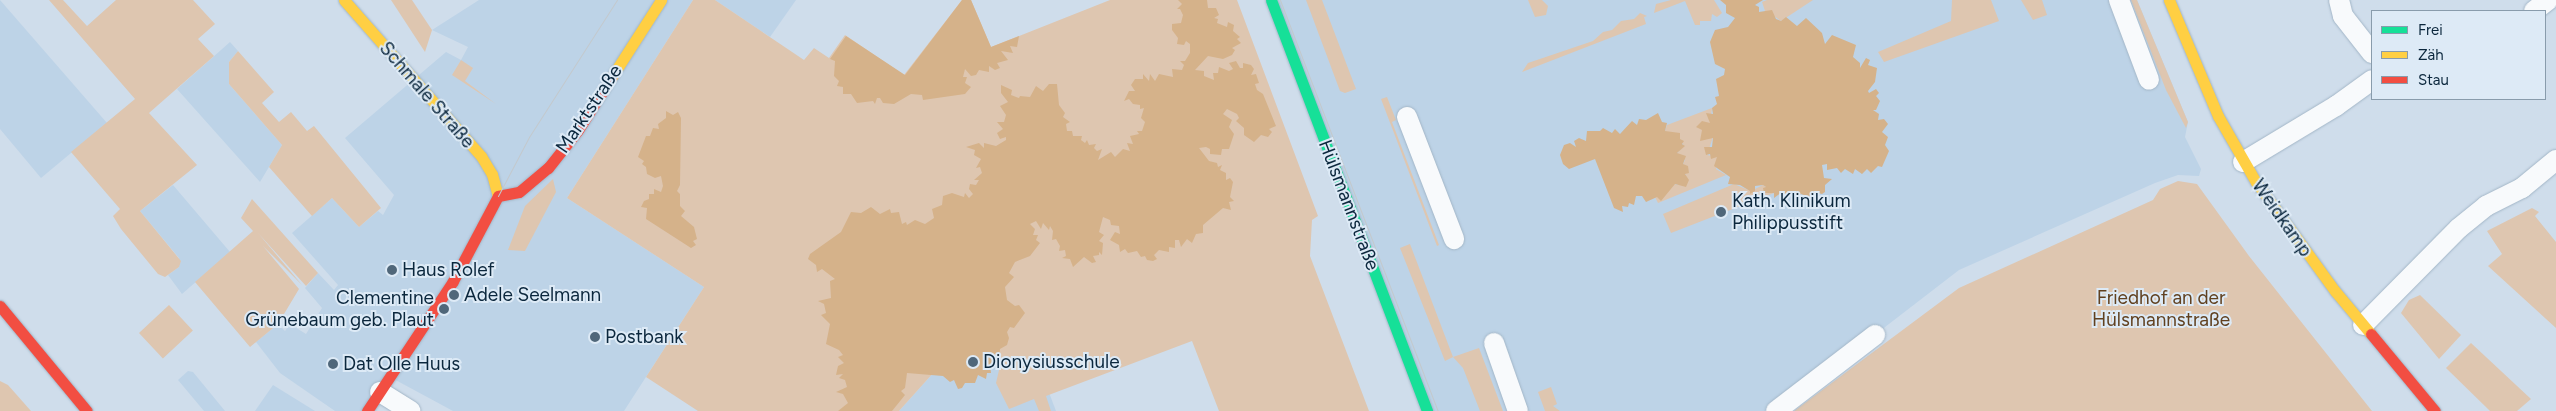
<!DOCTYPE html>
<html>
<head>
<meta charset="utf-8">
<style>
  body { margin:0 }
  #map { position:relative; width:2556px; height:411px; overflow:hidden; background:#cfddeb; font-family:Figtree,sans-serif }
  div>[style] { position:absolute }
  [style*='--x'] { left:calc(var(--x)*1px); top:calc(var(--y)*1px); width:calc(var(--w)*1px); rotate:calc(var(--a)*1deg) }
  .built>* { inset:0; background:#bdd3e7 }
  .green>* { inset:0; background:#dec6b0; transform-origin:0 0 }
  .forest>* { inset:0; background:#d5b28a }
  .roads { filter:drop-shadow(0 0 1px #a3b6c7) drop-shadow(0 0 1px #a3b6c7) }
  .lane>* { height:20px; margin:-10px; padding:0 10px; transform-origin:10px; border-radius:10px; background:#f8fafc }
  .fast>* { height:11px; margin:-5.5px; padding:0 5.5px; transform-origin:5.5px; border-radius:5.5px; background:#16e098 }
  .slow>* { height:11px; margin:-5.5px; padding:0 5.5px; transform-origin:5.5px; border-radius:5.5px; background:#ffcf43 }
  .jam>* { height:11px; margin:-5.5px; padding:0 5.5px; transform-origin:5.5px; border-radius:5.5px; background:#f24e42 }
  .tram>* { height:1px; margin:-0.5px; padding:0 0.5px; transform-origin:0.5px; border-radius:0.5px; background:#c3c9cd }
  .dots>* { width:14px; height:14px; translate:-50% -50%; box-sizing:border-box; border:2px solid #ddeaf6; border-radius:50% }
  span { translate:-50% -50%; white-space:nowrap; text-align:center; line-height:1.15; -webkit-text-stroke:4px #ddeaf6; paint-order:stroke }
  .street-label { font-size:19px; color:#0b273d }
  .poi-label { font-size:19px; color:#0b273d }
  .left { translate:0 -50%; text-align:left }
  .right { translate:-100% -50%; text-align:right }
  .park-label { font-size:19px; color:#614120 }
  .legend { position:absolute; left:2371px; top:10px; width:175px; height:90px; box-sizing:border-box; background:#ddeaf6; border:1px solid #899cac; margin:0; padding:6px 9px; list-style:none; font-size:15px; color:#0b273d }
  .legend li { display:flex; align-items:center; gap:10px; height:25px }
  .legend b { width:25px; border:1px solid #899cac }
</style>
</head>
<body>
<div id="map">
  <div class="built">
    <div style="clip-path:polygon(0 0,107px 123px,41px 178px,0 129px)"></div>
    <div style="clip-path:polygon(479px 0,693px 0,567px 198px,704px 287px,624px 411px,453px 411px,390px 377px,367px 411px,335px 411px,280px 373px,256px 342px,278px 324px,285px 331px,290px 324px,306px 334px,322px 308px,305px 288px,318px 273px,334px 290px,338px 285px,292px 233px,332px 198px,359px 227px,378px 211px,383px 215px,394px 195px,345px 138px,446px 52px,461px 60px,468px 47px,432px 30px)"></div>
    <div style="clip-path:polygon(715px 0,796px 0,770px 37px)"></div>
    <div style="clip-path:polygon(1271px 0,2137px 0,2188px 122px,2185px 137px,2201px 169px,2199px 176px,2178px 175px,2155px 183px,1959px 270px,1776px 411px,1427px 411px)"></div>
    <div style="clip-path:polygon(230px 42px,238px 51px,229px 62px,229px 84px,282px 145px,260px 182px,177px 89px)"></div>
    <div style="clip-path:polygon(173px 185px,230px 252px,182px 294px,168px 275px,179px 267px,179px 258px,140px 211px)"></div>
    <div style="clip-path:polygon(980px 321px,1040px 369px,1056px 411px,899px 411px)"></div>
    <div style="clip-path:polygon(188px 371px,193px 372px,225px 411px,204px 411px,178px 380px)"></div>
    <div style="clip-path:polygon(273px 385px,315px 411px,255px 411px)"></div>
  </div>
  <div class="green">
    <div style="clip-path:polygon(49px 0,63px 0,87px 26px,116px 0,193px 0,215px 24px,198px 39px,214px 56px,149px 113px,197px 165px,140px 211px,181px 261px,179px 267px,165px 277px,158px 274px,121px 229px,113px 216px,120px 209px,71px 152px,135px 99px)"></div>
    <div style="clip-path:polygon(391px 0,412px 0,432px 30px,425px 52px)"></div>
    <div style="clip-path:polygon(693px 0,715px 0,804px 60px,814px 48px,829px 58px,845px 35px,904px 75px,962px 0,971px 0,991px 47px,1110px 0,1237px 0,1318px 216px,1312px 220px,1310px 256px,1369px 411px,1219px 411px,1192px 341px,1046px 396px,1051px 411px,1039px 411px,1034px 399px,1009px 409px,996px 383px,999px 370px,980px 321px,899px 411px,698px 411px,646px 377px,704px 287px,567px 198px)"></div>
    <div style="clip-path:polygon(1306px 0,1322px 0,1356px 89px,1345px 93px,1340px 91px)"></div>
    <div style="clip-path:polygon(1528px 0,1542px 0,1548px 6px,1546px 15px,1535px 17px)"></div>
    <div style="clip-path:polygon(1671px 0,1714px 0,1722px 13px,1717px 17px,1712px 14px,1711px 21px,1700px 21px,1700px 25px,1695px 25px,1685px 1px,1654px 13px,1656px 4px)"></div>
    <div style="clip-path:polygon(1767px 0,1813px 0,1781px 21px,1771px 14px,1772px 11px,1765px 11px,1762px 2px)"></div>
    <div style="clip-path:polygon(1952px 0,1991px 0,1999px 21px,1884px 62px,1878px 52px,1951px 21px)"></div>
    <div style="clip-path:polygon(2021px 0,2042px 0,2047px 15px,2033px 20px)"></div>
    <div style="clip-path:polygon(2131px 0,2137px 0,2188px 122px,2186px 128px,2166px 90px)"></div>
    <div style="clip-path:polygon(1640px 13px,1647px 16px,1644px 17px,1646px 24px,1522px 72px,1528px 63px,1593px 41px,1603px 32px,1612px 30px,1621px 21px,1634px 19px)"></div>
    <div style="clip-path:polygon(238px 51px,274px 92px,262px 103px,279px 122px,291px 112px,307px 131px,314px 126px,381px 208px,359px 227px,332px 198px,312px 216px,269px 167px,282px 145px,229px 84px,229px 62px)"></div>
    <div style="clip-path:polygon(461px 60px,473px 68px,465px 81px,496px 104px,452px 75px)"></div>
    <div style="clip-path:polygon(1387px 97px,1396px 120px,1392px 122px,1439px 245px,1437px 246px,1381px 99px)"></div>
    <div style="clip-path:polygon(1712px 108px,1710px 123px,1703px 130px,1706px 139px,1713px 137px,1707px 155px,1718px 157px,1716px 169px,1726px 175px,1658px 203px,1655px 197px,1662px 197px,1674px 184px,1679px 185px,1686px 177px,1685px 173px,1689px 173px,1683px 164px,1685px 160px,1677px 153px,1684px 146px,1680px 139px,1665px 131px,1667px 125px)"></div>
    <div style="clip-path:polygon(553px 179px,556px 192px,525px 251px,508px 250px,525px 206px)"></div>
    <div style="clip-path:polygon(2178px 181px,2197px 184px,2249px 256px,2372px 411px,1794px 411px,1959px 288px,2153px 200px,2160px 189px)"></div>
    <div style="clip-path:polygon(1734px 184px,1751px 191px,1763px 185px,1774px 193px,1671px 233px,1663px 214px)"></div>
    <div style="clip-path:polygon(252px 199px,318px 273px,306px 286px,258px 233px,302px 285px,263px 246px,299px 289px,278px 324px,250px 347px,195px 282px,253px 231px,241px 218px)"></div>
    <div style="clip-path:polygon(2532px 208px,2539px 212px,2535px 216px,2556px 242px,2556px 328px,2488px 266px,2502px 254px,2487px 231px)"></div>
    <div style="clip-path:polygon(1410px 244px,1453px 357px,1479px 348px,1503px 411px,1480px 411px,1463px 368px,1453px 357px,1445px 361px,1400px 248px)"></div>
    <div style="clip-path:polygon(2420px 295px,2461px 335px,2439px 359px,2401px 313px,2409px 300px)"></div>
    <div style="left:169px;top:305px;width:35px;height:41px;rotate:47deg"></div>
    <div style="clip-path:polygon(2471px 343px,2531px 399px,2517px 411px,2490px 411px,2446px 368px)"></div>
    <div style="clip-path:polygon(0 381px,8px 385px,31px 411px,0 411px)"></div>
    <div style="clip-path:polygon(1551px 387px,1557px 404px,1553px 406px,1560px 411px,1545px 411px,1538px 392px)"></div>
  </div>
  <div class="forest">
    <div style="clip-path:polygon(962px 0,971px 0,991px 47px,1019px 36px,1017px 47px,1010px 46px,1013px 53px,1001px 51px,1008px 60px,997px 63px,1000px 68px,995px 70px,989px 66px,989px 72px,979px 70px,976px 75px,971px 76px,965px 69px,963px 77px,967px 77px,965px 83px,971px 87px,965px 94px,923px 100px,922px 95px,911px 94px,894px 104px,883px 103px,880px 98px,877px 98px,875px 104px,873px 101px,857px 103px,851px 94px,843px 94px,843px 87px,837px 86px,839px 81px,834px 76px,835px 61px,830px 59px,846px 36px,905px 75px)"></div>
    <div style="clip-path:polygon(1178px 0,1207px 0,1208px 8px,1216px 8px,1219px 15px,1214px 18px,1218px 19px,1217px 23px,1227px 27px,1228px 22px,1234px 25px,1233px 31px,1240px 37px,1237px 39px,1241px 43px,1232px 48px,1235px 50px,1232px 55px,1223px 59px,1208px 56px,1195px 70px,1204px 71px,1204px 76px,1214px 80px,1213px 73px,1218px 73px,1219px 67px,1229px 71px,1233px 69px,1229px 63px,1236px 61px,1240px 68px,1243px 68px,1243px 63px,1251px 65px,1254px 69px,1251px 75px,1256px 74px,1259px 83px,1255px 84px,1257px 90px,1263px 94px,1276px 126px,1269px 129px,1272px 132px,1268px 137px,1261px 135px,1254px 142px,1244px 135px,1244px 128px,1236px 121px,1239px 118px,1237px 114px,1227px 109px,1223px 114px,1232px 120px,1229px 127px,1234px 134px,1229px 149px,1222px 149px,1221px 155px,1210px 154px,1210px 149px,1206px 147px,1199px 148px,1209px 161px,1217px 163px,1218px 167px,1222px 165px,1220px 170px,1226px 173px,1226px 180px,1230px 178px,1233px 182px,1230px 197px,1234px 201px,1229px 202px,1231px 210px,1223px 208px,1203px 225px,1203px 233px,1196px 234px,1192px 243px,1187px 239px,1181px 247px,1179px 240px,1175px 240px,1175px 248px,1169px 247px,1169px 252px,1159px 250px,1154px 255px,1157px 259px,1153px 261px,1147px 260px,1145px 256px,1141px 257px,1137px 251px,1128px 253px,1125px 249px,1120px 252px,1119px 245px,1110px 240px,1115px 232px,1120px 234px,1119px 226px,1111px 225px,1110px 220px,1103px 217px,1099px 232px,1104px 235px,1099px 241px,1103px 243px,1102px 255px,1099px 252px,1099px 255px,1093px 256px,1096px 262px,1092px 263px,1084px 257px,1073px 267px,1070px 259px,1062px 258px,1066px 256px,1065px 250px,1059px 251px,1060px 246px,1056px 239px,1052px 240px,1053px 231px,1050px 226px,1049px 230px,1043px 223px,1041px 229px,1036px 221px,1030px 224px,1035px 229px,1033px 235px,1038px 235px,1036px 240px,1040px 243px,1030px 256px,1015px 262px,1009px 273px,1014px 277px,1005px 287px,1007px 300px,1015px 306px,1019px 305px,1025px 313px,1014px 328px,1010px 327px,1007px 332px,1009px 338px,1007px 345px,1000px 349px,999px 361px,990px 365px,991px 373px,987px 373px,986px 379px,978px 375px,975px 383px,965px 383px,962px 388px,958px 389px,954px 380px,950px 382px,943px 376px,907px 373px,905px 388px,901px 391px,905px 395px,892px 411px,838px 411px,848px 403px,843px 394px,836px 392px,847px 387px,845px 380px,839px 378px,843px 374px,836px 375px,838px 366px,844px 363px,838px 357px,843px 355px,839px 350px,826px 344px,830px 324px,821px 315px,826px 313px,824px 304px,818px 301px,831px 298px,830px 281px,835px 279px,822px 269px,817px 272px,816px 265px,808px 259px,810px 254px,841px 232px,851px 212px,861px 213px,871px 207px,880px 214px,890px 209px,891px 213px,899px 212px,902px 224px,906px 222px,907px 225px,915px 220px,925px 224px,934px 218px,932px 209px,942px 205px,943px 196px,952px 193px,964px 197px,965px 193px,969px 198px,973px 194px,969px 189px,970px 184px,976px 185px,979px 180px,974px 180px,982px 173px,980px 167px,976px 168px,981px 159px,974px 155px,975px 150px,966px 147px,979px 143px,984px 148px,984px 143px,996px 146px,1006px 140px,1006px 137px,1000px 139px,997px 133px,1003px 129px,997px 122px,1004px 122px,1006px 115px,1000px 106px,1008px 102px,1001px 93px,1001px 85px,1012px 90px,1011px 95px,1019px 98px,1020px 96px,1030px 97px,1036px 86px,1043px 91px,1049px 84px,1057px 84px,1059px 105px,1065px 113px,1063px 117px,1070px 122px,1066px 124px,1067px 131px,1072px 131px,1073px 136px,1082px 136px,1081px 140px,1085px 143px,1087px 140px,1089px 145px,1096px 144px,1094px 148px,1097px 151px,1102px 149px,1098px 160px,1111px 152px,1115px 157px,1123px 149px,1130px 151px,1127px 143px,1133px 144px,1130px 136px,1139px 134px,1137px 131px,1142px 131px,1145px 122px,1141px 118px,1144px 108px,1140px 109px,1140px 105px,1133px 104px,1129px 99px,1124px 101px,1129px 91px,1135px 91px,1131px 85px,1135px 79px,1143px 79px,1143px 74px,1149px 81px,1150px 74px,1155px 81px,1159px 74px,1173px 77px,1172px 69px,1182px 70px,1184px 65px,1180px 61px,1185px 61px,1190px 53px,1190px 44px,1186px 41px,1184px 45px,1177px 44px,1178px 38px,1172px 30px,1172px 24px,1181px 23px,1183px 15px,1180px 9px,1177px 9px,1182px 4px)"></div>
    <div style="clip-path:polygon(1720px 0,1763px 0,1755px 5px,1759px 7px,1759px 12px,1772px 10px,1776px 19px,1781px 21px,1786px 17px,1797px 26px,1806px 18px,1822px 33px,1825px 44px,1832px 35px,1856px 45px,1853px 57px,1860px 63px,1860px 68px,1866px 58px,1870px 60px,1868px 65px,1877px 68px,1875px 82px,1868px 91px,1869px 93px,1876px 89px,1879px 93px,1876px 96px,1880px 101px,1876px 110px,1873px 110px,1879px 114px,1878px 120px,1884px 119px,1888px 124px,1882px 132px,1888px 137px,1885px 145px,1889px 151px,1882px 167px,1878px 166px,1871px 173px,1867px 169px,1862px 174px,1855px 169px,1853px 174px,1845px 169px,1841px 173px,1837px 168px,1827px 170px,1827px 164px,1822px 165px,1824px 178px,1832px 179px,1825px 185px,1825px 192px,1822px 194px,1815px 192px,1809px 197px,1801px 194px,1795px 198px,1792px 194px,1785px 200px,1782px 192px,1774px 198px,1774px 193px,1764px 193px,1763px 188px,1766px 187px,1763px 185px,1755px 186px,1755px 191px,1750px 194px,1750px 191px,1740px 185px,1728px 184px,1730px 177px,1714px 166px,1717px 157px,1711px 159px,1710px 154px,1706px 155px,1704px 147px,1712px 147px,1713px 138px,1700px 141px,1702px 130px,1696px 127px,1702px 121px,1710px 123px,1706px 113px,1713px 114px,1712px 108px,1717px 104px,1715px 97px,1719px 96px,1716px 79px,1724px 75px,1725px 69px,1715px 64px,1710px 42px,1715px 30px,1728px 27px,1735px 18px,1726px 13px,1726px 5px)"></div>
    <div style="clip-path:polygon(666px 111px,673px 115px,678px 112px,681px 118px,680px 185px,677px 191px,680px 194px,680px 206px,685px 211px,681px 216px,694px 227px,697px 239px,693px 241px,696px 245px,691px 248px,646px 219px,647px 208px,641px 207px,644px 201px,649px 199px,649px 194px,654px 194px,654px 189px,661px 192px,663px 186px,661px 176px,655px 178px,647px 174px,646px 167px,642px 164px,644px 161px,638px 157px,646px 136px,650px 136px,653px 128px,659px 129px,658px 124px,666px 118px)"></div>
    <div style="clip-path:polygon(1658px 113px,1662px 122px,1667px 123px,1665px 131px,1680px 133px,1680px 139px,1684px 141px,1682px 144px,1685px 146px,1677px 153px,1686px 156px,1683px 164px,1688px 166px,1689px 173px,1685px 174px,1689px 180px,1686px 187px,1675px 184px,1661px 201px,1657px 197px,1646px 202px,1642px 196px,1636px 196px,1634px 205px,1629px 203px,1628px 207px,1622px 206px,1623px 212px,1614px 208px,1595px 159px,1569px 169px,1563px 164px,1560px 155px,1564px 145px,1570px 143px,1576px 147px,1574px 141px,1579px 138px,1586px 141px,1587px 131px,1600px 131px,1603px 128px,1612px 133px,1615px 129px,1620px 134px,1632px 121px,1637px 125px,1639px 119px,1646px 120px)"></div>
  </div>
  <div class="roads">
    <div class="lane">
      <div style="--x:2119;--y:0;--w:85;--a:69.4"></div>
      <div style="--x:2339;--y:0;--w:16;--a:76"></div>
      <div style="--x:2343;--y:16;--w:47;--a:51.9"></div>
      <div style="--x:2534;--y:11;--w:18;--a:-38"></div>
      <div style="--x:1407;--y:117;--w:131;--a:68.9"></div>
      <div style="--x:2243;--y:162;--w:109;--a:-31.1"></div>
      <div style="--x:2336;--y:106;--w:44;--a:-35.8"></div>
      <div style="--x:2363;--y:325;--w:136;--a:-45.3"></div>
      <div style="--x:2459;--y:228;--w:35;--a:-39"></div>
      <div style="--x:2486;--y:206;--w:40;--a:-26.6"></div>
      <div style="--x:2522;--y:188;--w:44;--a:-39.5"></div>
      <div style="--x:1494;--y:343;--w:72;--a:70.6"></div>
      <div style="--x:380;--y:392;--w:36;--a:32"></div>
      <div style="--x:1776;--y:411;--w:125;--a:-37.5"></div>
    </div>
    <div class="fast">
      <div style="--x:1271;--y:0;--w:440;--a:69.2"></div>
    </div>
    <div class="slow">
      <div style="--x:344;--y:0;--w:208;--a:48.7"></div>
      <div style="--x:481;--y:156;--w:21;--a:59"></div>
      <div style="--x:492;--y:174;--w:23;--a:75"></div>
      <div style="--x:2169;--y:0;--w:126;--a:67.1"></div>
      <div style="--x:2218;--y:116;--w:76;--a:60.1"></div>
      <div style="--x:2256;--y:182;--w:135;--a:54.1"></div>
      <div style="--x:2335;--y:291;--w:56;--a:50.1"></div>
      <div style="--x:611;--y:78;--w:93;--a:-57.3"></div>
    </div>
    <div class="jam">
      <div style="--x:498;--y:196;--w:21;--a:-11"></div>
      <div style="--x:519;--y:192;--w:38;--a:-40"></div>
      <div style="--x:548;--y:168;--w:48;--a:-51.7"></div>
      <div style="--x:578;--y:130;--w:62;--a:-57.6"></div>
      <div style="--x:0;--y:306;--w:136;--a:50.4"></div>
      <div style="--x:2371;--y:334;--w:100;--a:50.3"></div>
      <div style="--x:367;--y:411;--w:156;--a:-56.5"></div>
      <div style="--x:453;--y:281;--w:96;--a:-62.1"></div>
    </div>
  </div>
  <div class="tram">
    <div style="--x:1280;--y:0;--w:440;--a:69"></div>
    <div style="--x:498;--y:196;--w:67;--a:-62.3"></div>
    <div style="--x:529;--y:137;--w:163;--a:-57.3"></div>
  </div>
  <div class="dots">
    <div style="left:1721px;top:212px;background:#50677a"></div>
    <div style="left:392px;top:270px;background:#50677a"></div>
    <div style="left:454px;top:295px;background:#50677a"></div>
    <div style="left:444px;top:309px;background:#50677a"></div>
    <div style="left:595px;top:337px;background:#50677a"></div>
    <div style="left:973px;top:362px;background:#50677a"></div>
    <div style="left:333px;top:364px;background:#50677a"></div>
  </div>
  <div class="street-label">
    <span style="left:427px;top:95px;rotate:49deg">Schmale Straße</span>
    <span style="left:589px;top:109px;rotate:-56deg">Marktstraße</span>
    <span style="left:1349px;top:205px;rotate:69deg">Hülsmannstraße</span>
    <span style="left:2282px;top:218px;rotate:55deg">Weidkamp</span>
  </div>
  <div class="poi-label">
    <span class="left" style="left:1732px;top:212px">Kath. Klinikum<br>Philippusstift</span>
    <span class="left" style="left:402px;top:270px">Haus Rolef</span>
    <span class="left" style="left:464px;top:295px">Adele Seelmann</span>
    <span class="right" style="left:434px;top:309px">Clementine<br>Grünebaum geb. Plaut</span>
    <span class="left" style="left:605px;top:337px">Postbank</span>
    <span class="left" style="left:983px;top:362px">Dionysiusschule</span>
    <span class="left" style="left:343px;top:364px">Dat Olle Huus</span>
  </div>
  <div class="park-label">
    <span style="left:2161px;top:309px">Friedhof an der<br>Hülsmannstraße</span>
  </div>
  <ul class="legend">
  <li><b style="height:6px;background:#16e098"></b>Frei</li>
  <li><b style="height:6px;background:#ffcf43"></b>Zäh</li>
  <li><b style="height:6px;background:#f24e42"></b>Stau</li>
  </ul>
</div>
</body>
</html>
